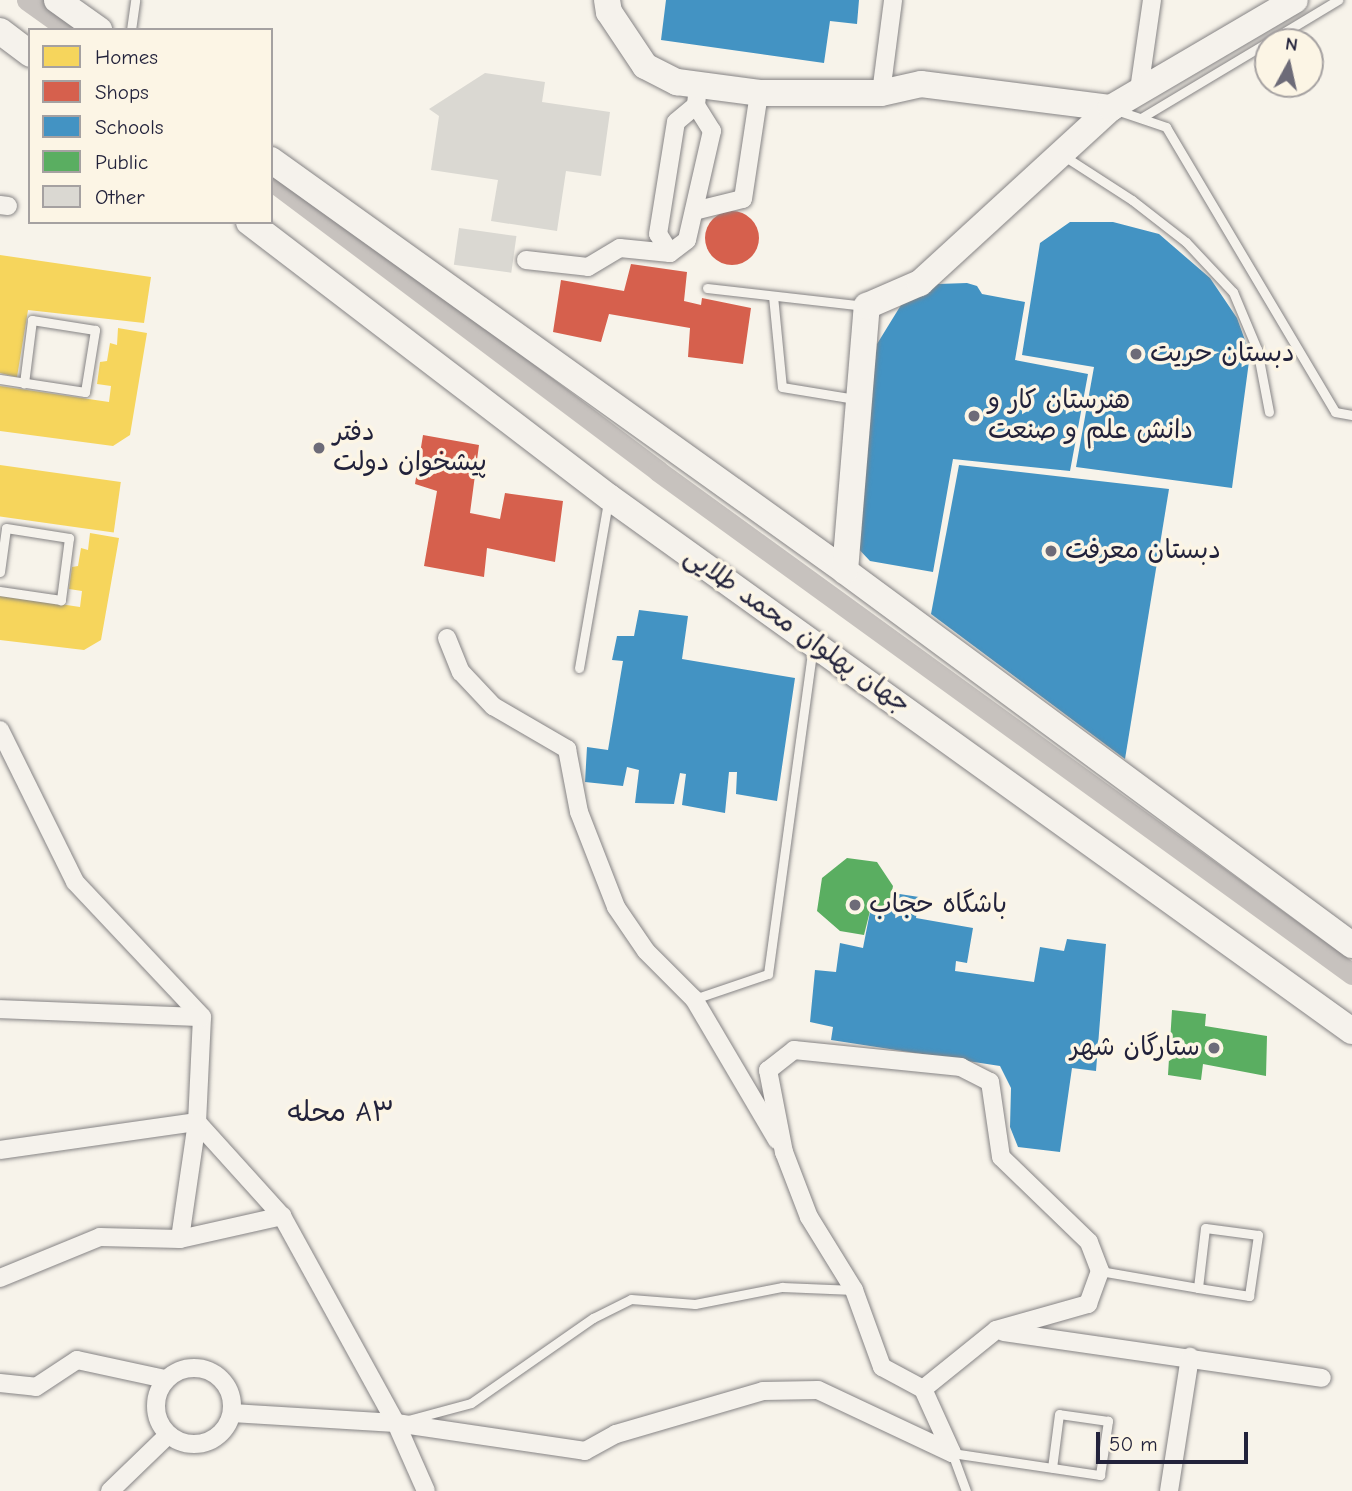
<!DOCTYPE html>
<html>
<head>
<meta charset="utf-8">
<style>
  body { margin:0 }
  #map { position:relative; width:1352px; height:1491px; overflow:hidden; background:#f7f3ea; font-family:"Comic Neue","Playpen Sans Arabic",sans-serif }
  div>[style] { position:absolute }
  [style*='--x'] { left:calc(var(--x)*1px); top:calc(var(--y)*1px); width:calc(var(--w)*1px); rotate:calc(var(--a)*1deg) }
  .homes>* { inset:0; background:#f6d55c; transform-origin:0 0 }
  .shops>* { inset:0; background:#d6604d }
  .round { border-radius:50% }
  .schools>* { inset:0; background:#4393c3 }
  .public>* { inset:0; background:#5aae61 }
  .canal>* { height:21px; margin:-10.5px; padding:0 10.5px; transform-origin:10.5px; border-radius:10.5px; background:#c7c2be }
  .building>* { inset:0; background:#dad8d2; transform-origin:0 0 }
  .roads { filter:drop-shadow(0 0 2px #868485) drop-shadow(0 0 2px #868485) }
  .lane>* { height:9px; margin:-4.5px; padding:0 4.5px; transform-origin:4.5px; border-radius:4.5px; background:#f5f2ec }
  .street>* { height:18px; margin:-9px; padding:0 9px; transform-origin:9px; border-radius:9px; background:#f5f2ec }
  .street>.ring { margin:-9px; padding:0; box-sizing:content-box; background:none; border:18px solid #f5f2ec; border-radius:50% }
  .secondary>* { height:26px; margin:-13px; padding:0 13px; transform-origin:13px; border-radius:13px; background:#f5f2ec }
  .dots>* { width:19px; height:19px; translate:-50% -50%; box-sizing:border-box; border:4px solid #fcf5e5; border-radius:50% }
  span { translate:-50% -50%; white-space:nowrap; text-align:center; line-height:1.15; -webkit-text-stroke:7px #fcf5e5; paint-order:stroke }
  .poi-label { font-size:26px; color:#22223b }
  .left { translate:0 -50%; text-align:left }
  .right { translate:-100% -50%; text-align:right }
  .street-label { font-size:26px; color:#22223b }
  .neighbourhood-label { font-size:28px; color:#22223b }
  .legend { position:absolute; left:28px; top:28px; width:245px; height:196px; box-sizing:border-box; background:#fcf5e5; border:2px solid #a5a1a1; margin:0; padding:9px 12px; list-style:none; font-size:21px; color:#22223b }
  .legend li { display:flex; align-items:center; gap:14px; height:35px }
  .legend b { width:35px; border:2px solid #a5a1a1 }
  .north { position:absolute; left:1254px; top:28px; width:70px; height:70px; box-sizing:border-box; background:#fcf5e5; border:2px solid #a5a1a1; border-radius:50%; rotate:8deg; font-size:19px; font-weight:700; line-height:28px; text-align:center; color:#22223b }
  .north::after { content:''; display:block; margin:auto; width:24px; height:32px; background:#6d6b78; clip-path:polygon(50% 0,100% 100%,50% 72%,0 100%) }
  .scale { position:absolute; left:1096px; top:1432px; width:152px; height:32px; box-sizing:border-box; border:4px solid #22223b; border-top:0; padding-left:9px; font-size:21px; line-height:24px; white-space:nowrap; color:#22223b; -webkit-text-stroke:5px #fcf5e5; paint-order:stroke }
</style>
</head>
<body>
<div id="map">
  <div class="homes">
    <div style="clip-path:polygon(0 255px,151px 277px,144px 323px,28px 310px,17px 377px,0 373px)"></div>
    <div style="clip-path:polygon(118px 328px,147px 333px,130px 435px,113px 446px,0 431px,0 386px,109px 402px,111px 386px,97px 384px,100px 362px,107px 361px,110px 343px,117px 345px)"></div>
    <div style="left:0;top:465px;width:122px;height:51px;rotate:8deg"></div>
    <div style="clip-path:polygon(90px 533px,119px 538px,101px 640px,84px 650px,0 640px,0 595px,80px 607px,82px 591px,69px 589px,72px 567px,78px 566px,81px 548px,88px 550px)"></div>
  </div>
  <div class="shops">
    <div class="round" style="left:705px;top:211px;width:54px;height:54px"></div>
    <div style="clip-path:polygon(631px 264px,687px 272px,684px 301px,701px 305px,702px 298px,751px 308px,743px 364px,688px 357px,690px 328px,609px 314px,601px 342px,553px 332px,561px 280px,624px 291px)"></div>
    <div style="clip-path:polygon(423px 435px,479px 445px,470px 513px,500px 519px,505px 493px,563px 501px,555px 562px,487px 548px,484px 577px,424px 566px,437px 491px,415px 484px)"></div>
  </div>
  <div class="schools">
    <div style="clip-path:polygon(666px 0,859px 0,857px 24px,830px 21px,824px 63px,661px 40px)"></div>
    <div style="clip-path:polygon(1070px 222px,1113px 222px,1159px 234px,1210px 278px,1237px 318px,1250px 354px,1232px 488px,1076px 467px,1094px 367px,1022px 355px,1040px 243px)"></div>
    <div style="clip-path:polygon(967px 283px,977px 286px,982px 294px,1025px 302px,1015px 360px,1088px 374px,1070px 471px,953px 459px,933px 572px,870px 561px,853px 543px,877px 344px,901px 305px,915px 293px,938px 284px)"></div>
    <div style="clip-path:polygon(959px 465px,1169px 489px,1125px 759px,931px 614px)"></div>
    <div style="clip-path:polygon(639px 610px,688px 616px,682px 659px,795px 678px,777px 801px,736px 794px,737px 772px,729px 772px,725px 813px,682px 805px,686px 774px,680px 773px,674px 804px,635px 803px,639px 770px,627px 767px,623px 786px,585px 782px,587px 747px,608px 750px,623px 661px,612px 660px,617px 636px,634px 636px)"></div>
    <div style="clip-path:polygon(893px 893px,919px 897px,916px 918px,973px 928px,967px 963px,956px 961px,955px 971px,1034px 982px,1040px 947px,1064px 951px,1067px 939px,1106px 944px,1096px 1071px,1072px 1068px,1060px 1152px,1018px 1147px,1010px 1127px,1011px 1088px,1000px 1066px,831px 1040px,833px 1027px,810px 1022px,815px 970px,836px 972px,840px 943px,863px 948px,870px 912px,888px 913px)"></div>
  </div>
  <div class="public">
    <div style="clip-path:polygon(847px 858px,877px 862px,893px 886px,888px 912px,870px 911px,864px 935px,840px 931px,817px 911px,822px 878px)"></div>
    <div style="clip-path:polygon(1172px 1010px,1206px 1014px,1205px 1026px,1267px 1036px,1266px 1076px,1203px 1064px,1201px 1080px,1168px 1075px)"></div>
  </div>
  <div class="canal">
    <div style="--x:27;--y:0;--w:52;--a:35.5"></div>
    <div style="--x:271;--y:180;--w:484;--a:36.9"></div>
    <div style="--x:658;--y:471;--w:857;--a:35.93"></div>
  </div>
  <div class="building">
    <div style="clip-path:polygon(485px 73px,545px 82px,542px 102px,610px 112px,601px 176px,566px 171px,557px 231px,491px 221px,498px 180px,431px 170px,439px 116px,429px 109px)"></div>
    <div style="left:459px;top:228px;width:58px;height:37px;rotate:8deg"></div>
  </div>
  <div class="roads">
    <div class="lane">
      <div style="--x:131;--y:30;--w:30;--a:-82"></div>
      <div style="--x:1268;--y:42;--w:82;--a:-31"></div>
      <div style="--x:1119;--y:111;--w:50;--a:18.8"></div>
      <div style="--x:1166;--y:127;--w:331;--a:59.3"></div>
      <div style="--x:1335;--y:412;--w:17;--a:10"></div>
      <div style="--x:1141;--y:118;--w:148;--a:-30.9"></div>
      <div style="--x:1064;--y:156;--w:81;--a:32.9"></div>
      <div style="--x:1132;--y:200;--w:68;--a:37.9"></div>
      <div style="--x:1186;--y:242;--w:69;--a:46.8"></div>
      <div style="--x:1233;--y:292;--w:62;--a:67.2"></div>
      <div style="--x:1257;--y:349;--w:64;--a:79.2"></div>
      <div style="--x:707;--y:288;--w:159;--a:6.5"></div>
      <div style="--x:773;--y:296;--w:91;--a:84.4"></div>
      <div style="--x:782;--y:387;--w:74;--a:9.3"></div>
      <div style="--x:0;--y:379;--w:86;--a:8.7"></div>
      <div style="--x:85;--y:392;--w:63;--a:-80.8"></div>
      <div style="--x:95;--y:330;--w:64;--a:-171"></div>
      <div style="--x:32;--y:320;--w:64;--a:97.2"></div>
      <div style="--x:0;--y:572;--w:44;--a:-82.2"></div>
      <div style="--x:6;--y:528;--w:64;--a:9"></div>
      <div style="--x:69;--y:538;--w:63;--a:97.4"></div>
      <div style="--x:61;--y:600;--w:62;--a:-171.6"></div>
      <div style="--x:579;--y:668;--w:169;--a:-80.1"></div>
      <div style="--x:694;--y:999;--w:78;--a:-18.7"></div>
      <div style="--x:768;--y:974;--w:330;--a:-82.2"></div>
      <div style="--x:1100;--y:1271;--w:99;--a:9.8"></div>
      <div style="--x:1198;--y:1288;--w:52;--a:8.9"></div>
      <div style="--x:1249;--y:1296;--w:62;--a:-81.6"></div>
      <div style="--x:1258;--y:1235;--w:53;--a:-172.5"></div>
      <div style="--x:1205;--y:1228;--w:60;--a:96.7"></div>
      <div style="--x:408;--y:1420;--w:65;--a:-15.1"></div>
      <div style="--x:471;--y:1403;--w:149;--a:-34.9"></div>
      <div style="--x:593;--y:1318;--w:42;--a:-26.6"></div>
      <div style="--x:631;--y:1299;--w:64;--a:4.5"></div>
      <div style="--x:695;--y:1304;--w:89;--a:-11.1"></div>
      <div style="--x:782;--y:1287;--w:72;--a:2.4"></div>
      <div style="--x:966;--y:1491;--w:40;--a:-110.2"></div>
      <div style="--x:952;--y:1453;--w:150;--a:8.5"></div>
      <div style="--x:1100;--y:1475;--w:55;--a:-81.6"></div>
      <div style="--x:1108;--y:1421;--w:49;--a:-171.9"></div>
      <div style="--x:1059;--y:1414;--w:54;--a:97.4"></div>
    </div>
    <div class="street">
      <div style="--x:1139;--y:90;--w:91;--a:-81.8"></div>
      <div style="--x:881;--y:93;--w:94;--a:-82.6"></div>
      <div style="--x:0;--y:205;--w:8;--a:7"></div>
      <div style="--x:694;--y:211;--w:50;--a:-13.8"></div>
      <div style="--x:743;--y:199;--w:107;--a:-81.4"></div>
      <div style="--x:670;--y:253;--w:22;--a:-122"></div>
      <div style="--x:658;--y:234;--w:113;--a:-80.9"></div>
      <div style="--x:676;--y:122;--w:26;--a:-40"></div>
      <div style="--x:696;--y:105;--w:9;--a:-84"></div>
      <div style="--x:526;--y:260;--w:62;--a:6.4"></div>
      <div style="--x:588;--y:267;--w:37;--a:-31"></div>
      <div style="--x:620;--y:248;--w:50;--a:5.7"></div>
      <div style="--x:670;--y:253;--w:21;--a:-37"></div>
      <div style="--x:687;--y:240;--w:112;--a:-77.1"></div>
      <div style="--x:712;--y:131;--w:31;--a:-122"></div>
      <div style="--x:447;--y:638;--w:37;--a:68"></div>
      <div style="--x:461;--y:672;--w:47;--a:46.7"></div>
      <div style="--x:493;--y:706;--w:86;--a:30.2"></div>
      <div style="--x:567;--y:749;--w:64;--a:79.2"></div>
      <div style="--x:579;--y:812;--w:102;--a:68.7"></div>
      <div style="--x:616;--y:907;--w:53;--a:55.7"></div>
      <div style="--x:646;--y:951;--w:68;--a:45"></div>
      <div style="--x:694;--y:999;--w:164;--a:59.5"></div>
      <div style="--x:0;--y:730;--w:169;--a:63.7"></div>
      <div style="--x:75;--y:882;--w:185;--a:46.7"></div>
      <div style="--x:202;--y:1017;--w:105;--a:92.7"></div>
      <div style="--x:197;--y:1122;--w:127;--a:47.9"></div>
      <div style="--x:282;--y:1216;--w:236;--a:61.2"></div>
      <div style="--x:396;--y:1423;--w:74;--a:66.2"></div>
      <div style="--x:0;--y:1009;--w:202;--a:2.3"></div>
      <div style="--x:0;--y:1150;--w:199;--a:-8.1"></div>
      <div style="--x:197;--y:1122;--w:118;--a:98.3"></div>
      <div style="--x:0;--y:1278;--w:108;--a:-22.3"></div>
      <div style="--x:100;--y:1237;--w:80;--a:1.4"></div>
      <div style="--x:180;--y:1239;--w:105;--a:-12.7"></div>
      <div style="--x:1004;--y:1332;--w:321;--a:8.2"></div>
      <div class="ring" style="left:156px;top:1368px;width:58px;height:58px"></div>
      <div style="--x:0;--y:1383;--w:36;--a:6"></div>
      <div style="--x:36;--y:1387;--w:49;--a:-33.4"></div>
      <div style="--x:77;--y:1360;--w:90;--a:12.2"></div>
      <div style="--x:923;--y:1389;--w:94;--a:-38.9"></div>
      <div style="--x:996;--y:1330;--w:96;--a:-15.8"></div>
      <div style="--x:1088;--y:1304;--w:35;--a:-70"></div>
      <div style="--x:1100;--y:1271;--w:31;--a:-111"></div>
      <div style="--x:1089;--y:1242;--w:122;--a:-136"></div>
      <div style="--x:1001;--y:1157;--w:76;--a:-98.3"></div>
      <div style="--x:990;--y:1082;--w:33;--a:-153"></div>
      <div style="--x:961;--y:1067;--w:168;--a:-174.2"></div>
      <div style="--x:794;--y:1050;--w:33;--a:142"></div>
      <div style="--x:768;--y:1070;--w:84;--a:79"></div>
      <div style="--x:784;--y:1152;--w:70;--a:69"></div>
      <div style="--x:809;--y:1217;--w:86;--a:58.3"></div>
      <div style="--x:854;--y:1290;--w:82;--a:70"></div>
      <div style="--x:882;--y:1367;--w:47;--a:28.2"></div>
      <div style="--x:923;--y:1389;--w:70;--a:65.6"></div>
      <div style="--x:232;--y:1413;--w:164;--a:3.5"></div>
      <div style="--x:396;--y:1423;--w:191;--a:8.4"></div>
      <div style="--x:585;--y:1451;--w:35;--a:-29"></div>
      <div style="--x:616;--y:1434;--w:153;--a:-16.3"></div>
      <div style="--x:763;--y:1391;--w:55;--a:-1"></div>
      <div style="--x:818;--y:1390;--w:148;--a:25.2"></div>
      <div style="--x:110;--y:1491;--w:81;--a:-44"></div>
      <div style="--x:1169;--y:1491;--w:136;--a:-81.1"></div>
    </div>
    <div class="secondary">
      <div style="--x:57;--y:0;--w:52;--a:35.5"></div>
      <div style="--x:607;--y:0;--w:12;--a:81"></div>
      <div style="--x:609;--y:12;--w:65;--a:56.3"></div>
      <div style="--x:645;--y:66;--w:36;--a:27"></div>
      <div style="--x:677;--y:82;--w:83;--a:7.6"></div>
      <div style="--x:759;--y:93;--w:122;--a:0"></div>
      <div style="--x:881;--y:93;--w:41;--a:-12.7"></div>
      <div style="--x:921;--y:84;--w:192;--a:7.2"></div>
      <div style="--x:0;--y:31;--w:38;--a:37"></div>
      <div style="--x:271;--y:160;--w:706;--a:35.6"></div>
      <div style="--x:845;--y:571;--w:630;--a:36.42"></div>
      <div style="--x:249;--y:222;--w:453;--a:37.4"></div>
      <div style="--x:609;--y:497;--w:915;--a:35.71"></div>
      <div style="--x:845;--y:571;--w:266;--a:-85.3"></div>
      <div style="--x:867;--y:306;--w:58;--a:-23.5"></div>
      <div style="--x:920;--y:283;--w:259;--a:-42.5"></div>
      <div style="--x:1111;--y:108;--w:213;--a:-30.4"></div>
    </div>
  </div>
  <div class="dots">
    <div style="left:1136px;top:354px;background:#6d6b78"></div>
    <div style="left:974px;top:416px;background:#6d6b78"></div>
    <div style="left:319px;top:448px;background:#6d6b78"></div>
    <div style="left:1051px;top:551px;background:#6d6b78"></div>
    <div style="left:855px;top:905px;background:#6d6b78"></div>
    <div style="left:1214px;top:1048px;background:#6d6b78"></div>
  </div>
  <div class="poi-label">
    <span class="left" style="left:1150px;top:354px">دبستان حریت</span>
    <span class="left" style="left:988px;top:416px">هنرستان کار و<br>دانش علم و صنعت</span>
    <span class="left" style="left:333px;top:448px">دفتر<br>پیشخوان دولت</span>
    <span class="left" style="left:1065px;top:551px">دبستان معرفت</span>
    <span class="left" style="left:869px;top:905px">باشگاه حجاب</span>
    <span class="right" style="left:1200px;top:1048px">ستارگان شهر</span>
  </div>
  <div class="street-label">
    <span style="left:797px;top:631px;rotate:35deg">جهان پهلوان محمد طلایی</span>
  </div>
  <div class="neighbourhood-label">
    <span style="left:341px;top:1112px">محله A۳</span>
  </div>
  <ul class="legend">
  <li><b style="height:19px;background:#f6d55c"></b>Homes</li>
  <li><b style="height:19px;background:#d6604d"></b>Shops</li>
  <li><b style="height:19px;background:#4393c3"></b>Schools</li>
  <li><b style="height:19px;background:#5aae61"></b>Public</li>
  <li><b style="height:19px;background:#dad8d2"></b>Other</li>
  </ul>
  <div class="north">N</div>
  <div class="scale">50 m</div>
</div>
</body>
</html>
